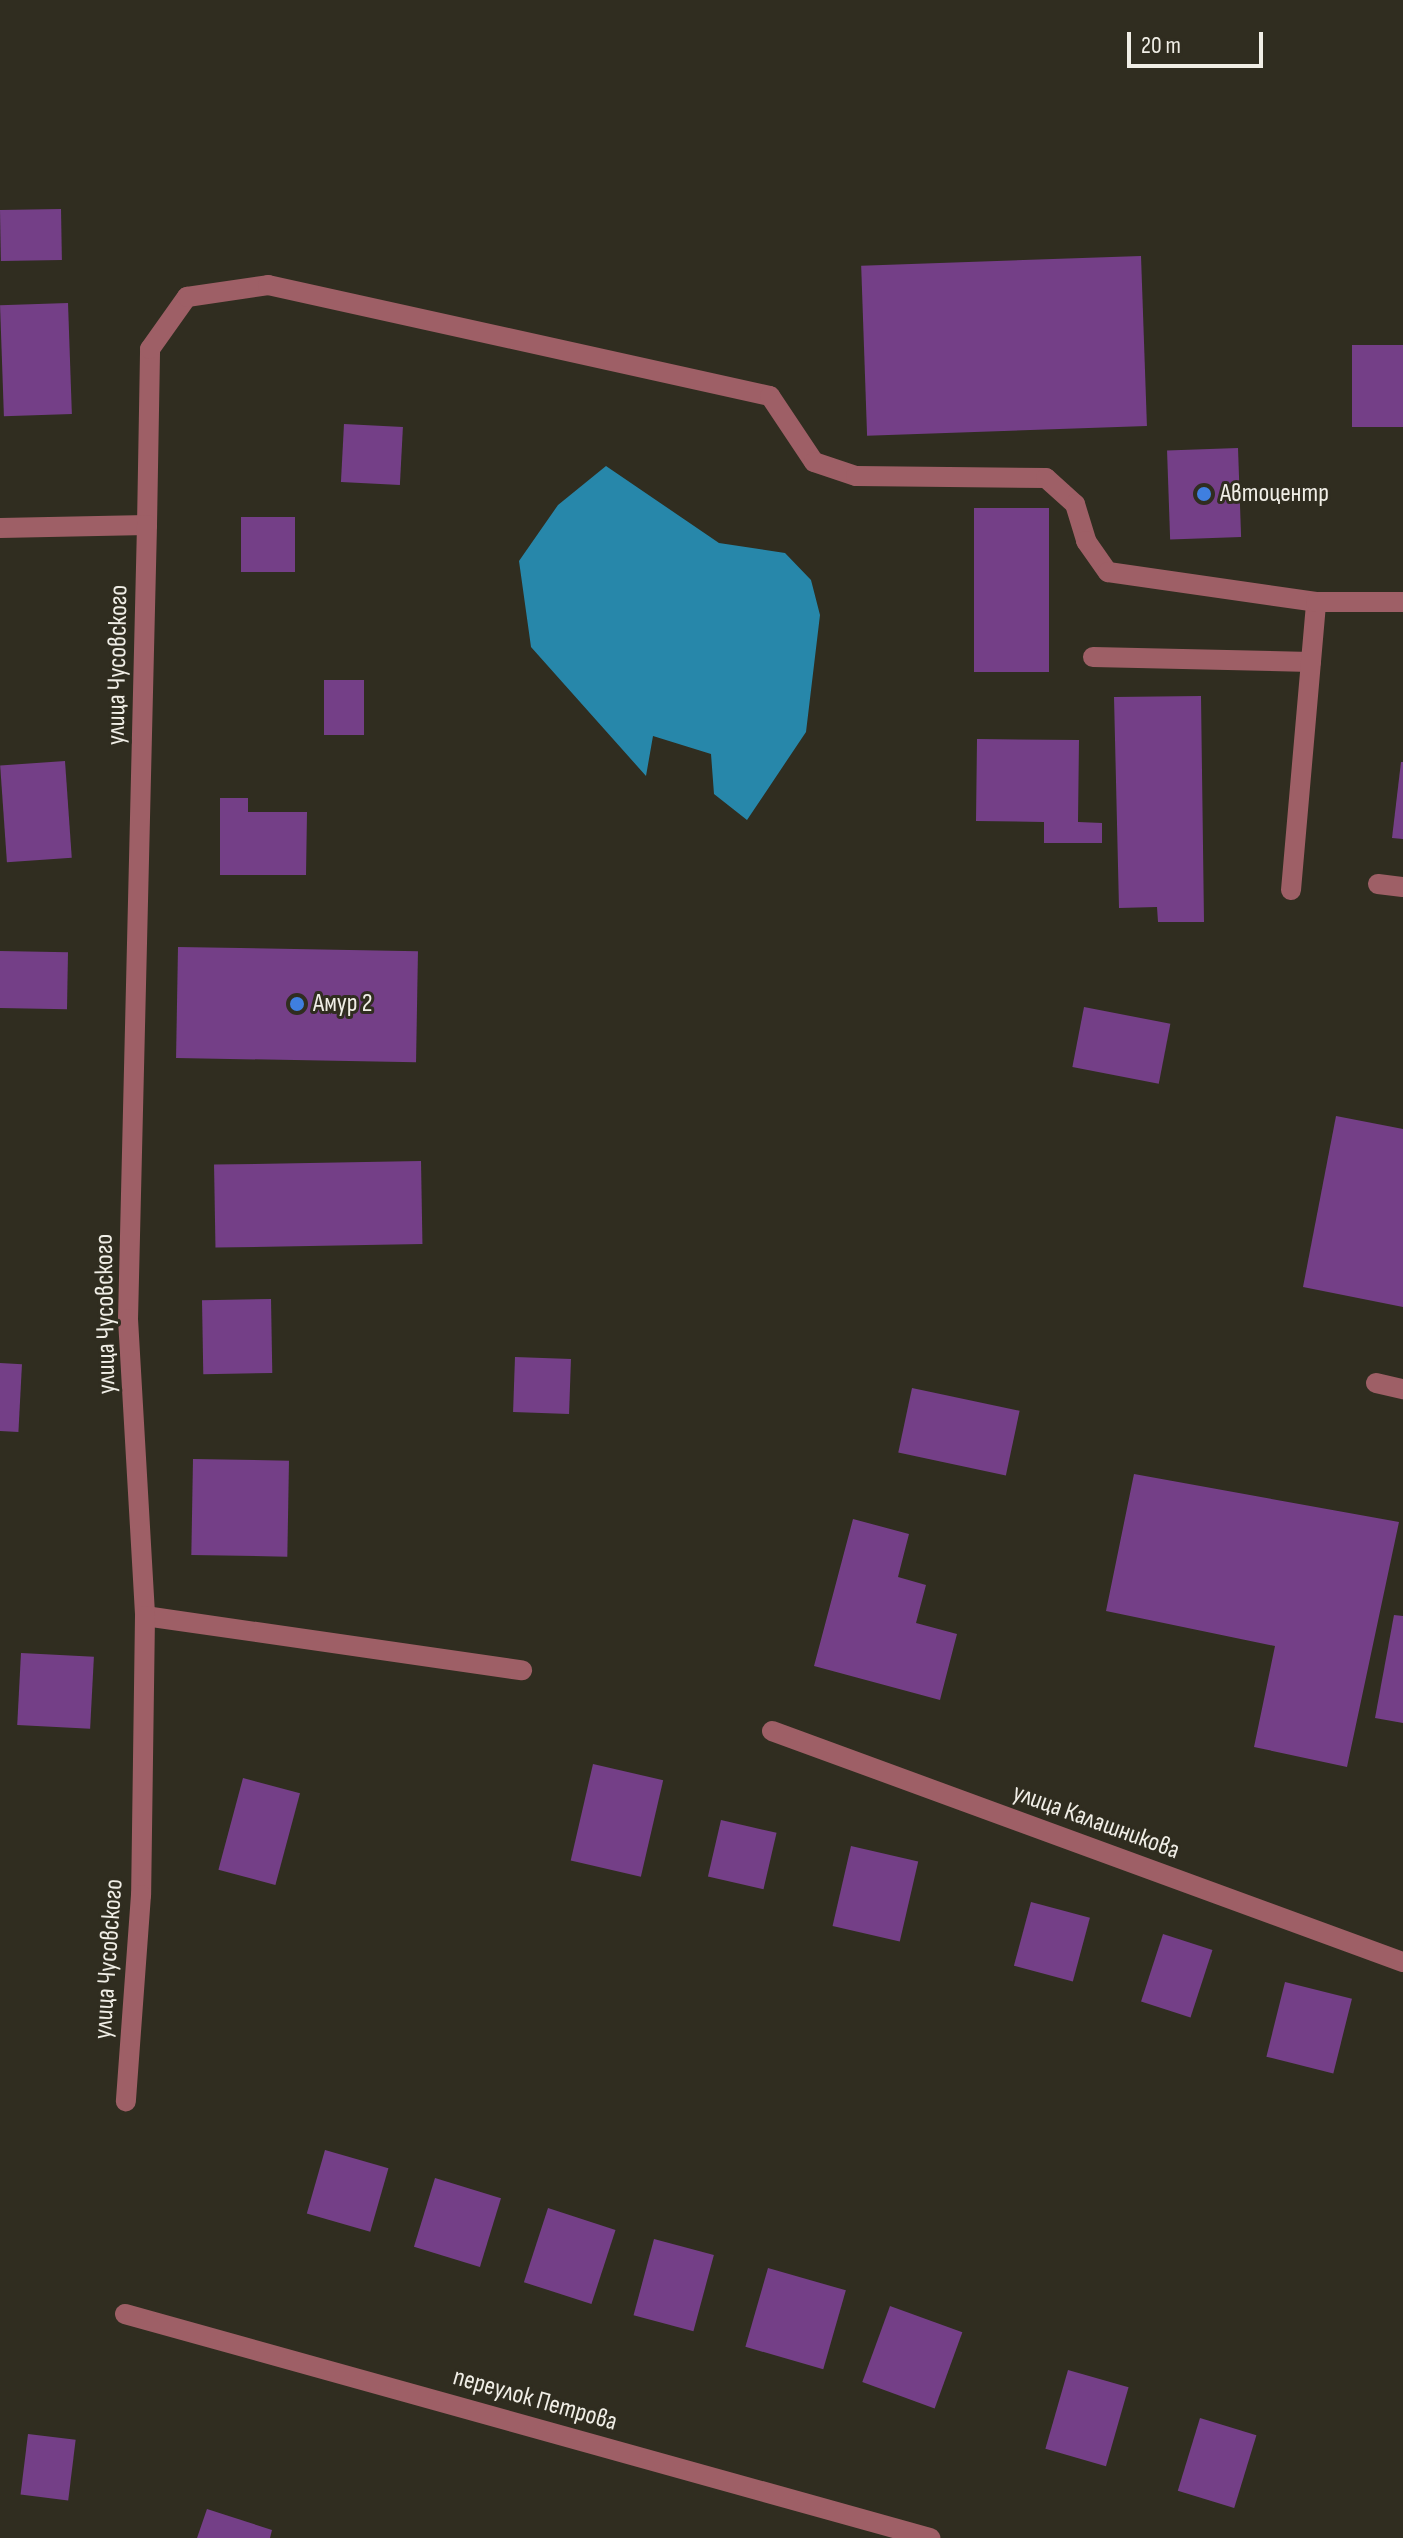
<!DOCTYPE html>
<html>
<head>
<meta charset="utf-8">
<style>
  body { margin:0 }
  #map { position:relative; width:1403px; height:2538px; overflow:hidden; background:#302d20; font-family:"Sofia Sans Condensed",sans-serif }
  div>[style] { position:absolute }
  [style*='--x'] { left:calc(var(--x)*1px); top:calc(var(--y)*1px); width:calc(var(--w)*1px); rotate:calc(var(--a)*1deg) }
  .water>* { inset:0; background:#2787aa }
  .building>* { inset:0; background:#743f87; transform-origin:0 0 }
  .lane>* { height:20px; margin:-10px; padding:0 10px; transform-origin:10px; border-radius:10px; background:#9e5f66 }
  .street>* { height:20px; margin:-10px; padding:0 10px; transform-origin:10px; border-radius:10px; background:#9e5f66 }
  .dots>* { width:22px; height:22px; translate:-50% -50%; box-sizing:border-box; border:4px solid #302d20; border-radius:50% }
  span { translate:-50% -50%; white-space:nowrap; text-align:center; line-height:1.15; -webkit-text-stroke:6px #302d20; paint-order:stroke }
  .poi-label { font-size:26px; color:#f0eee6 }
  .left { translate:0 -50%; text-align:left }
  .street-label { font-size:26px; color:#f0eee6 }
  .scale { position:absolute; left:1127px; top:32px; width:136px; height:36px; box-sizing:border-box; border:4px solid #f0eee6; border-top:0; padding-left:10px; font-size:24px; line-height:28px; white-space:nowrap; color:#f0eee6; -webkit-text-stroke:6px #302d20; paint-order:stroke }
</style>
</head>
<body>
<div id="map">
  <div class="water">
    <div style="clip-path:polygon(606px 466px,719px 543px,785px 553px,811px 580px,820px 615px,806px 732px,747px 820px,714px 794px,711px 754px,653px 736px,646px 776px,531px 647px,519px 561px,558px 505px)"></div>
  </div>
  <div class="building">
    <div style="left:61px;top:209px;width:51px;height:61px;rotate:89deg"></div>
    <div style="left:1141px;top:256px;width:170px;height:280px;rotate:88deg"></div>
    <div style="left:68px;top:303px;width:111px;height:68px;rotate:88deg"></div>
    <div style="left:1403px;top:345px;width:82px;height:51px;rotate:90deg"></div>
    <div style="left:344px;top:424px;width:59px;height:58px;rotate:3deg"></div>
    <div style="left:1238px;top:448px;width:89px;height:71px;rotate:88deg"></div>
    <div style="left:974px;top:508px;width:75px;height:164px"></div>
    <div style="left:241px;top:517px;width:54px;height:55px"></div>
    <div style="left:324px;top:680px;width:40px;height:55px"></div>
    <div style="clip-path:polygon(1201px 696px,1204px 922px,1158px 922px,1157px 907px,1119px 908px,1114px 697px)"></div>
    <div style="clip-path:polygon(977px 739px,1079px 740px,1078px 822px,1102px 823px,1102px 843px,1044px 843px,1044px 822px,976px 821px)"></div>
    <div style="left:65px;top:761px;width:97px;height:65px;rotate:86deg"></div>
    <div style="clip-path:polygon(1401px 762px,1403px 762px,1403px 839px,1392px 838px)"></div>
    <div style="clip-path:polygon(220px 798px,248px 798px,248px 812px,307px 812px,306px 875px,220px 875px)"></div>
    <div style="left:178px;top:947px;width:240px;height:111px;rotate:1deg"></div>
    <div style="left:0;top:951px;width:68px;height:57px;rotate:1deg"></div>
    <div style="left:1084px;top:1007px;width:88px;height:61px;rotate:11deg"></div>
    <div style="clip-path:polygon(1336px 1116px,1403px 1129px,1403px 1307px,1303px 1287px)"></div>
    <div style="left:421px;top:1161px;width:83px;height:207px;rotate:89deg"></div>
    <div style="left:271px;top:1299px;width:74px;height:69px;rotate:89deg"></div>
    <div style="left:515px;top:1357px;width:56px;height:55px;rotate:2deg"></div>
    <div style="left:0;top:1363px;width:22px;height:68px;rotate:3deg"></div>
    <div style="left:912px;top:1388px;width:110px;height:66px;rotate:12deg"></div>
    <div style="left:193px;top:1459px;width:96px;height:96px;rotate:1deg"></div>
    <div style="clip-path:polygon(1134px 1474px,1399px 1522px,1347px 1767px,1254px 1747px,1275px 1646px,1106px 1611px)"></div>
    <div style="clip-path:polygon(853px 1519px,909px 1534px,898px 1577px,926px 1585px,916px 1623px,957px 1634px,940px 1700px,814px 1666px)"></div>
    <div style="clip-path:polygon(1394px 1615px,1403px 1616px,1403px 1723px,1375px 1718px)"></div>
    <div style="left:21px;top:1653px;width:73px;height:72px;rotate:3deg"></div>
    <div style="left:593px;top:1764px;width:72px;height:99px;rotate:13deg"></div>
    <div style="left:243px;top:1778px;width:59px;height:95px;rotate:15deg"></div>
    <div style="left:721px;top:1820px;width:57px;height:58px;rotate:13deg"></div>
    <div style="left:851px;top:1846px;width:69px;height:82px;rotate:13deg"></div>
    <div style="left:1031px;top:1902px;width:61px;height:66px;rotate:15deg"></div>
    <div style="left:1163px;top:1934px;width:52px;height:71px;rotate:18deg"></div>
    <div style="left:1285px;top:1982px;width:69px;height:77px;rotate:14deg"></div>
    <div style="left:325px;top:2150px;width:66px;height:66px;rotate:16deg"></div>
    <div style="left:435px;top:2178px;width:69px;height:72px;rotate:17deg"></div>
    <div style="left:548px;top:2208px;width:71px;height:78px;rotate:18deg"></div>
    <div style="left:654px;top:2239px;width:62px;height:79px;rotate:15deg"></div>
    <div style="left:768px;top:2268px;width:81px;height:82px;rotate:16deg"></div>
    <div style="left:890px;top:2306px;width:77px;height:81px;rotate:20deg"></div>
    <div style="left:1068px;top:2370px;width:63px;height:82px;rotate:16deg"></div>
    <div style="left:1200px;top:2418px;width:59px;height:76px;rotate:17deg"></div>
    <div style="left:28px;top:2434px;width:48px;height:61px;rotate:7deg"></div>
    <div style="clip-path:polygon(207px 2509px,272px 2530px,270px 2538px,197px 2538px)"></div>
  </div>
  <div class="lane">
    <div style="--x:1093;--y:657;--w:218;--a:1.3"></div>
    <div style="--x:1378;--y:884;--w:25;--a:7"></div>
    <div style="--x:1291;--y:890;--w:289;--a:-85"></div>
    <div style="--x:1376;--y:1383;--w:28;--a:13"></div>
    <div style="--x:145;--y:1616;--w:381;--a:8.2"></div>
  </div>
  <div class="street">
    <div style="--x:147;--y:525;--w:176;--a:-89"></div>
    <div style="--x:150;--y:349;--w:64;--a:-54.6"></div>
    <div style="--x:187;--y:297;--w:82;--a:-8.4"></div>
    <div style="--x:268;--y:285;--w:514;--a:12.47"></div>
    <div style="--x:770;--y:396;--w:79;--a:56.3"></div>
    <div style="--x:814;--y:462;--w:44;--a:18.4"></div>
    <div style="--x:856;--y:476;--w:190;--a:0.6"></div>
    <div style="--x:1046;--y:478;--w:39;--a:42"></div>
    <div style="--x:1075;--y:504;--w:39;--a:73"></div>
    <div style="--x:1086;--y:541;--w:38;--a:55"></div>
    <div style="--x:1108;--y:572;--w:210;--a:8.2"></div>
    <div style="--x:1316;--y:602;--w:87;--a:0"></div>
    <div style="--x:0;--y:528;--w:147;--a:-1.2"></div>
    <div style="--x:147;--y:525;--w:794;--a:91.37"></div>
    <div style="--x:128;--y:1319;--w:297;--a:86.7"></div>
    <div style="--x:145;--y:1616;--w:279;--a:90.8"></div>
    <div style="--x:141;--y:1895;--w:207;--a:94.2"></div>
    <div style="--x:772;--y:1731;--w:672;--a:20.11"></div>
    <div style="--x:125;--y:2314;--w:836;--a:15.55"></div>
  </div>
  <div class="dots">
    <div style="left:1204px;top:494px;background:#3f7fe0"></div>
    <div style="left:297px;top:1004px;background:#3f7fe0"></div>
  </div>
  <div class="poi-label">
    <span class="left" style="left:1220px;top:494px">Автоцентр</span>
    <span class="left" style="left:313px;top:1004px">Амур 2</span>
  </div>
  <div class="street-label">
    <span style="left:118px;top:665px;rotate:-89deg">улица Чусовского</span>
    <span style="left:106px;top:1314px;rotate:-91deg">улица Чусовского</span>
    <span style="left:1096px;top:1822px;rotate:20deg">улица Калашникова</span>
    <span style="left:109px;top:1959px;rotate:-86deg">улица Чусовского</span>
    <span style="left:535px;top:2400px;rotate:16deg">переулок Петрова</span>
  </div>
  <div class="scale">20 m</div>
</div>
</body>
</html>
